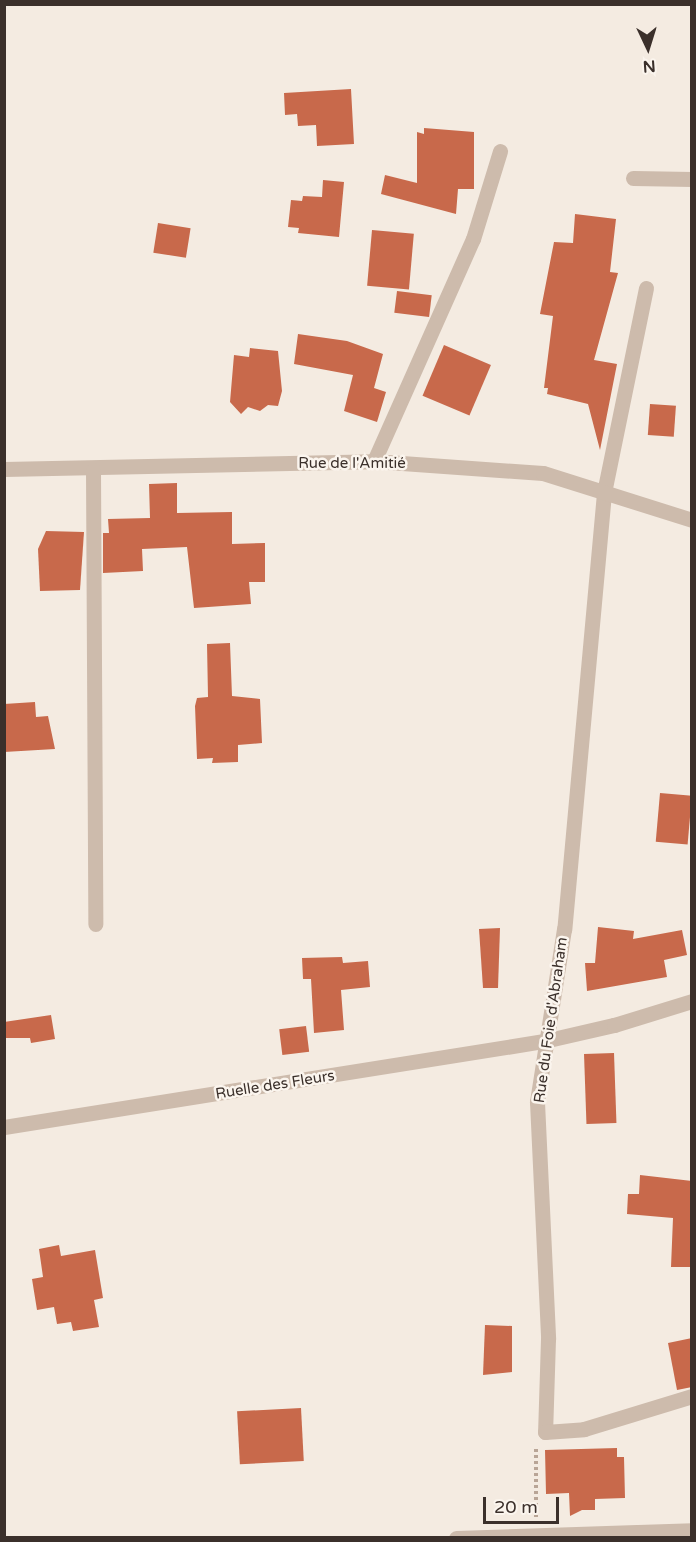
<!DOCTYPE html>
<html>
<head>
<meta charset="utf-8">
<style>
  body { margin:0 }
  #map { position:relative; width:696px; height:1542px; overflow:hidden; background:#f4ebe1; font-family:"Varela Round",sans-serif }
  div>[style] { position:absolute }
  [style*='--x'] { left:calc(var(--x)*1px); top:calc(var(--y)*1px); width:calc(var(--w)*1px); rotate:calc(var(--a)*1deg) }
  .building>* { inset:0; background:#c8694b; transform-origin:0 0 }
  .path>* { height:4px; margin-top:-2px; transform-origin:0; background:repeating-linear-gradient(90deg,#b9a596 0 3px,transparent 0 6px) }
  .street>* { height:15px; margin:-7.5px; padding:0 7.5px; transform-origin:7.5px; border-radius:7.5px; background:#cdbbac }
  span { translate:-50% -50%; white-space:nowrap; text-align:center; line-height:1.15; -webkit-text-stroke:5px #fbf5ee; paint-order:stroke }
  .street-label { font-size:15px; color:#3b302b }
  .frame { position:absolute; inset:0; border:6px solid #3b302b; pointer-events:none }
  .north { position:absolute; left:618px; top:18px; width:60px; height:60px; -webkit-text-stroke:4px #fbf5ee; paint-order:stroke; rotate:176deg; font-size:16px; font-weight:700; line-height:24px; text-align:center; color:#3b302b }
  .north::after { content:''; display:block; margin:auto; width:21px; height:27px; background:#3b302b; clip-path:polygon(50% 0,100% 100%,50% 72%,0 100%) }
  .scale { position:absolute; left:483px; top:1497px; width:76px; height:27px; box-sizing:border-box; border:3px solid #3b302b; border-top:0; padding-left:8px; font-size:18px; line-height:21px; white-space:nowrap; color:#3b302b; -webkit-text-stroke:4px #fbf5ee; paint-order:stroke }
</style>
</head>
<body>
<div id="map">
  <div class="building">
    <div style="clip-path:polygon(351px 89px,354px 144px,317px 146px,316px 125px,298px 126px,297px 114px,285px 115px,284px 93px)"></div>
    <div style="clip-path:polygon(424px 128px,474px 132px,474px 189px,458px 189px,456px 214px,381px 194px,385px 175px,417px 183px,417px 132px,424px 134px)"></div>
    <div style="clip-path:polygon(323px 180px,344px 182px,339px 237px,298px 233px,299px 228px,288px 227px,291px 200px,302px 201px,303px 196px,322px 197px)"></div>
    <div style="clip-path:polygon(575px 214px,616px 219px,610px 272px,618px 273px,594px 360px,617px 364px,600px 450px,588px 404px,547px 394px,548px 388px,544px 388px,553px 316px,540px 314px,554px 242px,573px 243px)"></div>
    <div style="left:158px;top:223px;width:33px;height:30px;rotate:9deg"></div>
    <div style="left:372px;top:230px;width:42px;height:56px;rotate:5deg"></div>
    <div style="left:397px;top:291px;width:35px;height:22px;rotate:7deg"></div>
    <div style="clip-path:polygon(298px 334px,347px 341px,383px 354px,374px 388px,386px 392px,377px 422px,344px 411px,353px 375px,294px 364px)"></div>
    <div style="left:444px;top:345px;width:51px;height:55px;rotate:23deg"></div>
    <div style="clip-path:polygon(250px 348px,278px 351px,282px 391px,278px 406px,268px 405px,260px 411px,248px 407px,241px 414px,230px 402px,234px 355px,249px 357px)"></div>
    <div style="left:650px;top:404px;width:26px;height:31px;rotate:4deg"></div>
    <div style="clip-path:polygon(177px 483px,177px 513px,232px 512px,232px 544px,265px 543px,265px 582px,249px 582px,251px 604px,194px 608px,187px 547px,142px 549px,143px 571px,103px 573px,103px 533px,109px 533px,108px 519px,150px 518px,149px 484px)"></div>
    <div style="clip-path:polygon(46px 531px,84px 532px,80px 590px,40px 591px,38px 549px)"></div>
    <div style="clip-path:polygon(230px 643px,232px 696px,260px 699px,262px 743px,238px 745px,238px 762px,212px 763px,213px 758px,197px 759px,195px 706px,197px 698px,208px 697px,207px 644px)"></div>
    <div style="clip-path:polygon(35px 702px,36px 717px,48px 716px,55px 749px,4px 752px,4px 704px)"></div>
    <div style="left:660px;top:793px;width:32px;height:49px;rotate:5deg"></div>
    <div style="clip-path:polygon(598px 927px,634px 931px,633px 939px,682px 930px,687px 955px,664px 960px,667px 977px,587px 991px,585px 963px,595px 963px)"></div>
    <div style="clip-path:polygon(500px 928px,498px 988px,483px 988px,479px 929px)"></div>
    <div style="clip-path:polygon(342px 957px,343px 963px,368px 961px,370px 987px,341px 990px,344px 1030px,314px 1033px,311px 979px,303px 979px,302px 958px)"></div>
    <div style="clip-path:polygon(51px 1015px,55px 1039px,31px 1043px,30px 1038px,4px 1038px,4px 1022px)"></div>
    <div style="left:306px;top:1026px;width:26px;height:27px;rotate:83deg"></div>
    <div style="left:614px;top:1053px;width:70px;height:30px;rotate:88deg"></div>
    <div style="clip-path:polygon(640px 1175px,692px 1181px,692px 1267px,671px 1267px,673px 1218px,627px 1214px,628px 1194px,639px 1194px)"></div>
    <div style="clip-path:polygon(59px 1245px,61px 1256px,95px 1250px,103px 1298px,94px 1300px,99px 1327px,73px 1331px,71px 1322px,57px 1324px,54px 1307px,37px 1310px,32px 1279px,43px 1277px,39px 1249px)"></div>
    <div style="clip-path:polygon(485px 1325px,512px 1326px,512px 1372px,483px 1375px)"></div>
    <div style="clip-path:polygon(692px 1338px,692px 1387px,677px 1390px,668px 1343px)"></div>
    <div style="left:301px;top:1408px;width:53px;height:64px;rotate:87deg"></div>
    <div style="clip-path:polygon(617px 1448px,617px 1457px,624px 1457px,625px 1498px,595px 1499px,595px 1510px,582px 1510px,570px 1516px,569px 1493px,546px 1494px,545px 1450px)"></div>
  </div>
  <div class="path">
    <div style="--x:536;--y:1449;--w:68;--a:90"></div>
  </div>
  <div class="street">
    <div style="--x:633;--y:178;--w:59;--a:1"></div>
    <div style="--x:646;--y:288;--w:209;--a:101.6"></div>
    <div style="--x:604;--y:493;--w:438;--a:95.2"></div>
    <div style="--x:564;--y:929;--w:175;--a:98.9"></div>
    <div style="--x:537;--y:1102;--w:237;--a:87.3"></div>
    <div style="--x:548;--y:1339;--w:93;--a:91.8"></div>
    <div style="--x:545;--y:1432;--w:39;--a:-4"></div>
    <div style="--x:584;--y:1429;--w:113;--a:-17"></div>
    <div style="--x:374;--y:461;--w:243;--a:-66"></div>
    <div style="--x:473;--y:239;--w:92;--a:-72.9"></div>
    <div style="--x:4;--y:469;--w:370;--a:-1.2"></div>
    <div style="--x:374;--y:461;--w:169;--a:4.1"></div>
    <div style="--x:543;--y:473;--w:156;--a:17.5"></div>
    <div style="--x:93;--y:470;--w:454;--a:89.7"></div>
    <div style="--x:4;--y:1127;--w:547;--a:-9.05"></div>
    <div style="--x:544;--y:1041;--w:72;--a:-12.9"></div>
    <div style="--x:614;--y:1025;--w:82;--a:-17.1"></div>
    <div style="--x:456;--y:1538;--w:236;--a:-1.9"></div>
  </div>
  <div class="street-label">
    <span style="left:352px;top:464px">Rue de l'Amitié</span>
    <span style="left:551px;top:1020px;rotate:-82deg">Rue du Foie d'Abraham</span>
    <span style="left:275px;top:1085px;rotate:-9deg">Ruelle des Fleurs</span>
  </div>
  <div class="frame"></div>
  <div class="north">N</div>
  <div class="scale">20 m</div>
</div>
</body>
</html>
